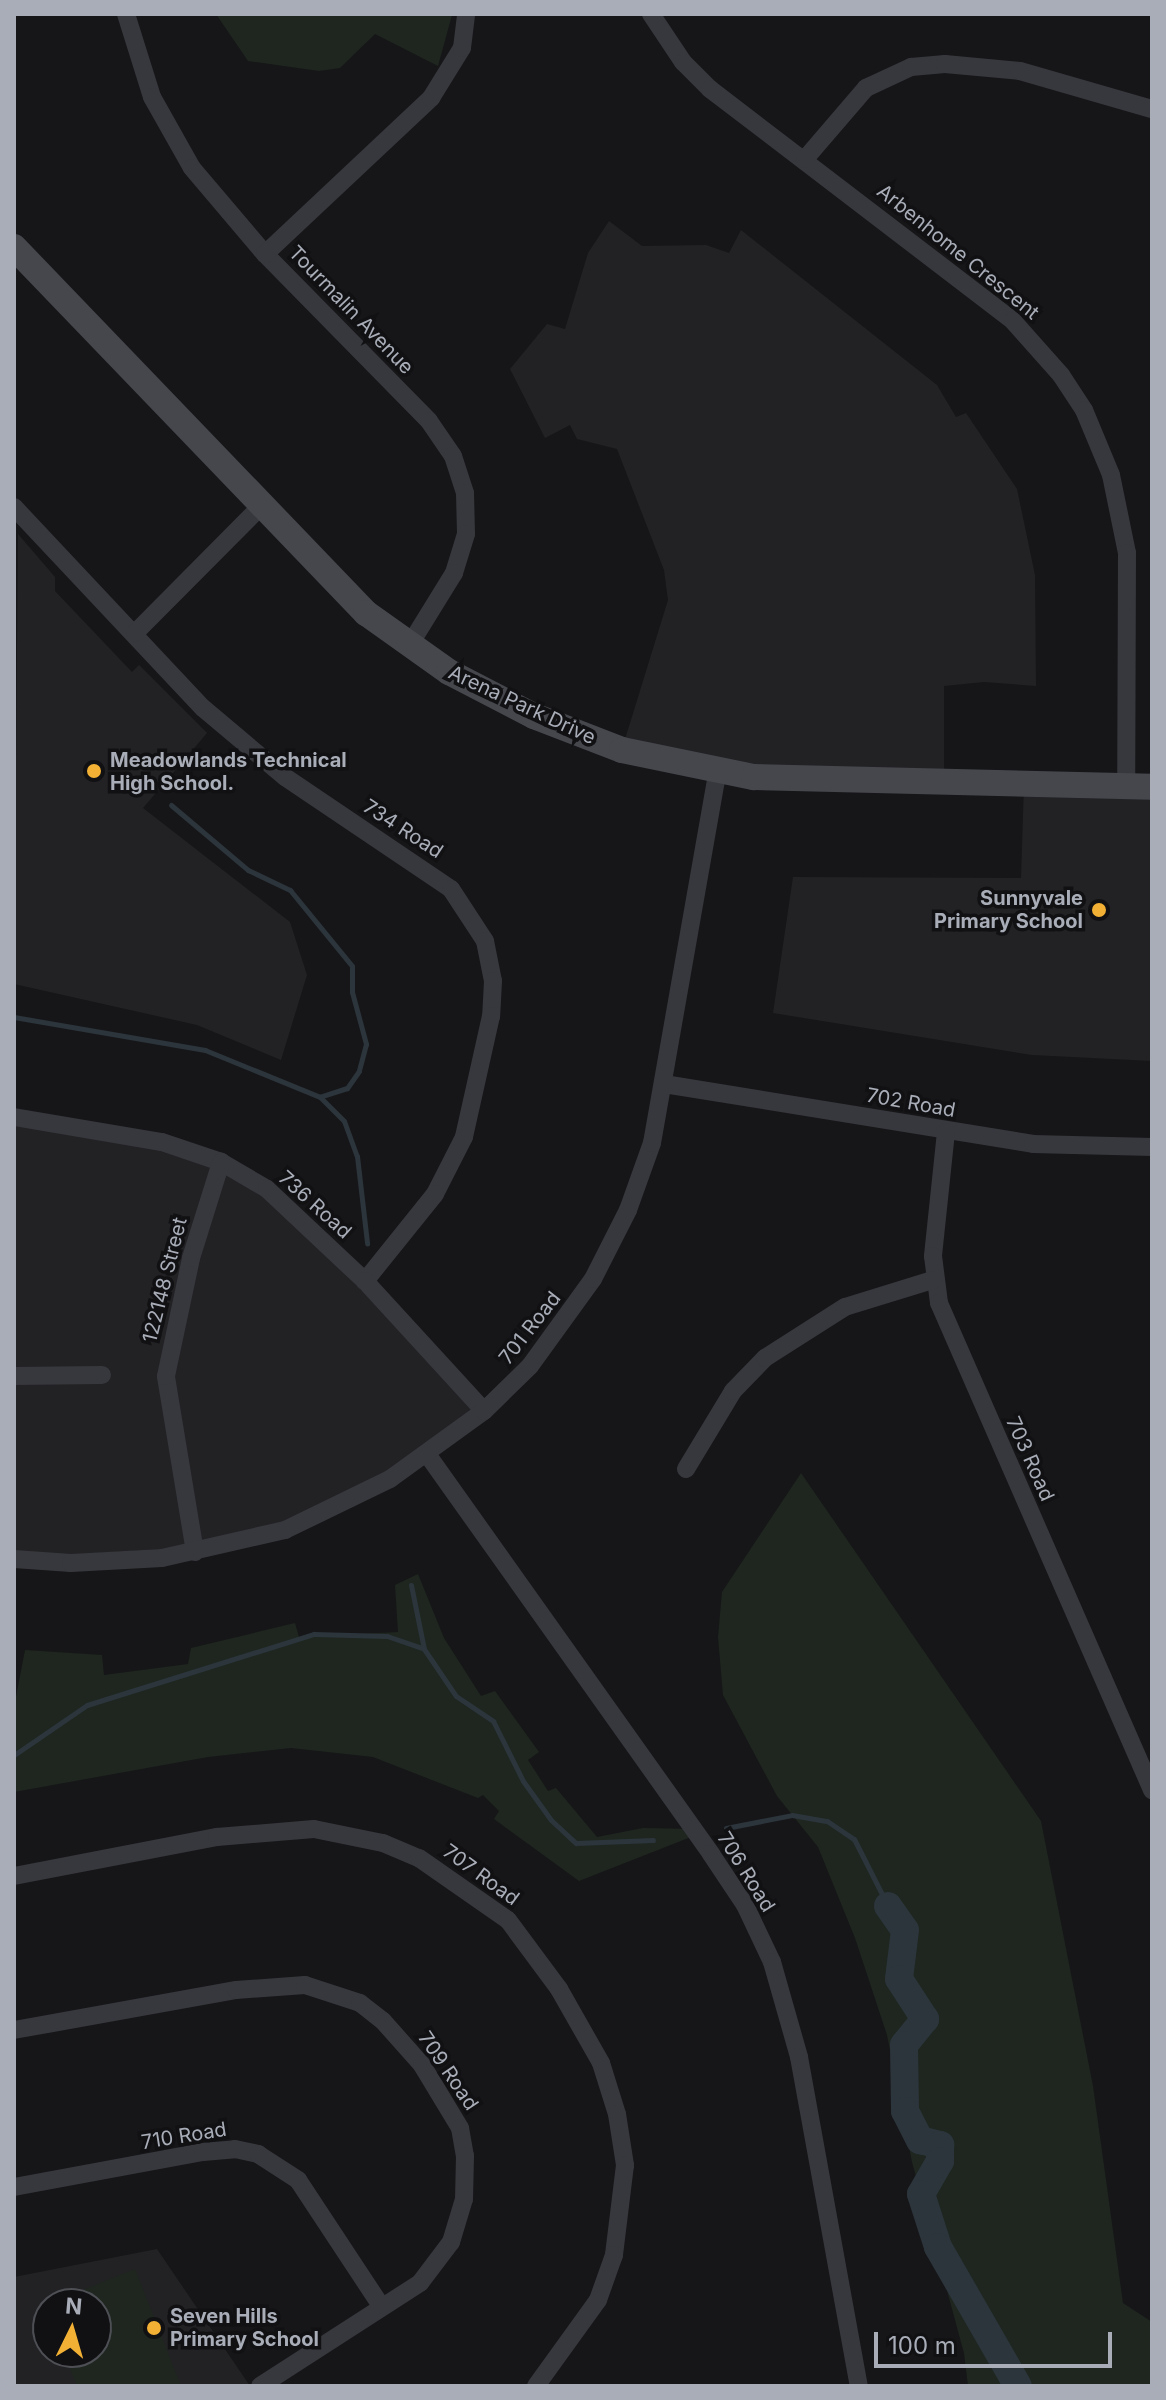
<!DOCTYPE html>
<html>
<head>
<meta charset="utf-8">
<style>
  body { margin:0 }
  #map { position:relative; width:1166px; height:2400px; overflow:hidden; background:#161618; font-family:Inter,sans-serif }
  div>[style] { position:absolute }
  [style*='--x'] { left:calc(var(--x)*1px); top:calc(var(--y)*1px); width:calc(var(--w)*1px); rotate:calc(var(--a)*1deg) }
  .built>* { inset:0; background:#222225 }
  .green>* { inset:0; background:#1e261f }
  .stream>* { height:5px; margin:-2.5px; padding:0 2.5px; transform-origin:2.5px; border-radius:2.5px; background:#2c353c }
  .river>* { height:28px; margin:-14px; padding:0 14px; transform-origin:14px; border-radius:14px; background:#2c353c }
  .street>* { height:18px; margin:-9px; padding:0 9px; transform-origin:9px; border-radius:9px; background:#37383d }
  .secondary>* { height:26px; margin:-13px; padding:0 13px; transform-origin:13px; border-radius:13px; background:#45474d }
  .dots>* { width:22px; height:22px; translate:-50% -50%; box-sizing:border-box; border:4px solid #111113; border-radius:50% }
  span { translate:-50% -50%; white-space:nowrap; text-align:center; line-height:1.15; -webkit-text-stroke:7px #111113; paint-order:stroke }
  .street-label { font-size:20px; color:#a8adb8 }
  .poi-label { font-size:20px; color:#a8adb8; font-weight:700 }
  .left { translate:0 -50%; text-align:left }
  .right { translate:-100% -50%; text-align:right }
  .frame { position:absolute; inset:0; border:16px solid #a8adb8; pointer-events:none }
  .north { position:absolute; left:32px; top:2288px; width:80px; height:80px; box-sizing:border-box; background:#111113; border:2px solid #4d4f55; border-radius:50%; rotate:5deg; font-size:22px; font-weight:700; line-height:32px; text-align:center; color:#a8adb8 }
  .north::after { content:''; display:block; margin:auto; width:28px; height:36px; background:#f2b134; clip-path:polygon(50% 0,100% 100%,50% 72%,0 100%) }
  .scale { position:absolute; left:874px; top:2332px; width:238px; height:36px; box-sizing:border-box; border:4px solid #a8adb8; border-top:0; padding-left:10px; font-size:24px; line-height:28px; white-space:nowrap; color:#a8adb8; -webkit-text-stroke:6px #111113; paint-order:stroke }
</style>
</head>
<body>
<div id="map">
  <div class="built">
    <div style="clip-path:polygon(609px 221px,642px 246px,706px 245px,729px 253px,741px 230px,937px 385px,956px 417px,966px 413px,1017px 489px,1035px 575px,1036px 686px,984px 682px,944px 686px,944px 784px,825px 781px,622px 749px,668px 600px,664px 570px,617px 449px,577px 439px,570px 425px,545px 438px,510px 369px,547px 324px,565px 329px,588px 253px)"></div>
    <div style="clip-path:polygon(18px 534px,55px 577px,55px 591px,132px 672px,139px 665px,207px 733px,143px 808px,290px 922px,307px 975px,281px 1060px,197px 1025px,14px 984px)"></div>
    <div style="clip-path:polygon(1024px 784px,1152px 786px,1152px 1061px,1032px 1055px,773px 1013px,793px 877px,1021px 878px)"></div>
    <div style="clip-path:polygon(14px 1117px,96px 1130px,240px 1171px,484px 1410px,390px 1478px,230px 1545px,14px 1558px)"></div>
    <div style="clip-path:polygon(evenodd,157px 2249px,250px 2386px,14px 2386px,14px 2277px,157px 2249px,48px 2304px,96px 2304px,96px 2352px,48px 2352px,48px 2304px)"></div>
  </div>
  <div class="green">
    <div style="clip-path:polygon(216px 14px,451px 14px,452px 15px,438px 66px,375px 34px,340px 68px,319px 71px,248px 61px)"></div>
    <div style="clip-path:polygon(801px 1473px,1041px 1821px,1093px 2086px,1123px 2303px,1152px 2322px,1152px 2386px,968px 2386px,964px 2353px,912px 2162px,887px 2035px,855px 1938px,818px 1847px,777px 1796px,723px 1695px,718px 1637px,722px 1592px)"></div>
    <div style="clip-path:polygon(418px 1574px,444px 1638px,481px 1696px,495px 1691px,539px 1752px,528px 1760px,548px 1791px,556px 1788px,597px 1837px,643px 1828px,693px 1829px,696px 1835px,579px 1881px,494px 1819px,499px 1811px,483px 1795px,478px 1798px,373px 1757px,291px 1748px,208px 1757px,14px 1792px,14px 1707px,25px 1650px,102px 1655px,104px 1675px,188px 1664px,191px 1648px,295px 1623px,299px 1637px,398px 1632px,395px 1585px)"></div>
    <div style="clip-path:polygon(135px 2269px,181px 2386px,77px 2386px,63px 2352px,96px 2352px,96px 2304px,48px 2304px,48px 2313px,45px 2305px)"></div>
  </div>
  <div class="stream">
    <div style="--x:171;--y:805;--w:101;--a:40.2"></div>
    <div style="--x:248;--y:870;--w:47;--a:25.5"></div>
    <div style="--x:290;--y:890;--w:98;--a:50.8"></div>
    <div style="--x:352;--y:966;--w:26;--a:90"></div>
    <div style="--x:352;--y:992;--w:54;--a:74.9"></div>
    <div style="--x:366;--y:1044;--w:28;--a:105"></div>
    <div style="--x:359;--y:1071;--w:21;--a:125"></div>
    <div style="--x:347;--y:1088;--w:28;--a:162"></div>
    <div style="--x:14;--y:1017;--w:194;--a:9.8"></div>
    <div style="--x:205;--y:1050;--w:124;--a:22.2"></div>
    <div style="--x:320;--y:1097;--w:34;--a:45"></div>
    <div style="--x:344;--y:1121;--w:37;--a:70"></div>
    <div style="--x:357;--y:1156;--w:88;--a:83.4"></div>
    <div style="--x:411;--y:1585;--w:65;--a:78.5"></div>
    <div style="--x:424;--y:1649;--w:57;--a:55.8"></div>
    <div style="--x:456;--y:1696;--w:45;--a:34"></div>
    <div style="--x:493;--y:1721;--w:67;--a:63.4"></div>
    <div style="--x:523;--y:1781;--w:48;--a:54.3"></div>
    <div style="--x:551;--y:1820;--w:34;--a:43"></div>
    <div style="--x:576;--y:1843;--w:77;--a:-2.2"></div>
    <div style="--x:14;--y:1755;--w:88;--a:-34.4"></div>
    <div style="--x:87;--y:1705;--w:238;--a:-17.4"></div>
    <div style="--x:314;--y:1634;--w:73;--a:1.6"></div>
    <div style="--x:387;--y:1636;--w:39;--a:19"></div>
    <div style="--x:726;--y:1828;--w:67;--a:-11.1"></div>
    <div style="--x:792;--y:1815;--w:36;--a:10"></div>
    <div style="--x:827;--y:1821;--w:32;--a:34"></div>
    <div style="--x:854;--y:1839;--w:75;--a:63.1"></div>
  </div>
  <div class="river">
    <div style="--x:888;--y:1906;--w:29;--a:55"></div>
    <div style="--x:905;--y:1930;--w:49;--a:97"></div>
    <div style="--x:899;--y:1979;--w:48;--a:57"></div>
    <div style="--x:925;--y:2019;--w:33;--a:129"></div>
    <div style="--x:904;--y:2045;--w:66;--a:89.1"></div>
    <div style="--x:905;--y:2111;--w:33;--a:63"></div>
    <div style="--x:920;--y:2140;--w:21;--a:14"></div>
    <div style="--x:940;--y:2145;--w:16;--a:90"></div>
    <div style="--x:940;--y:2161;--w:38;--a:120"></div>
    <div style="--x:921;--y:2194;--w:56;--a:72.2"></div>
    <div style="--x:938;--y:2247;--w:160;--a:60.1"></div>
  </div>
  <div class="street">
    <div style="--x:126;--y:14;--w:87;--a:72.6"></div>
    <div style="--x:152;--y:97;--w:81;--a:60.6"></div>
    <div style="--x:192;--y:168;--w:113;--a:49.7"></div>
    <div style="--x:265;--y:254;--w:234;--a:45.5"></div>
    <div style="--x:429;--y:421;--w:42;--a:55.6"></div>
    <div style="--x:453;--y:456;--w:39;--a:72"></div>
    <div style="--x:465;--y:493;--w:41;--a:88.6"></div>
    <div style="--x:466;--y:534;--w:41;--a:107.1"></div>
    <div style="--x:454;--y:573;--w:86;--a:121.7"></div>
    <div style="--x:651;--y:14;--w:58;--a:56.3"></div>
    <div style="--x:683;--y:62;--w:38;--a:45"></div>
    <div style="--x:710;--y:89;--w:382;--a:37.4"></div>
    <div style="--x:1013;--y:321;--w:72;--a:48.4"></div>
    <div style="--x:1061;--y:375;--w:42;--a:56.7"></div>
    <div style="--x:1084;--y:410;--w:70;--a:67.4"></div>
    <div style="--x:1111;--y:475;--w:80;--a:78.4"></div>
    <div style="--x:1127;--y:553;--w:233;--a:90.2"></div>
    <div style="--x:805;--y:159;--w:94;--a:-49.3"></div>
    <div style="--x:866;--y:88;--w:50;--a:-25"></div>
    <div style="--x:911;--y:67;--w:34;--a:-5"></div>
    <div style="--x:945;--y:64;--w:75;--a:5.3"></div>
    <div style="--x:1020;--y:71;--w:137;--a:16.1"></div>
    <div style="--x:265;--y:254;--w:228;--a:-43.2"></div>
    <div style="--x:431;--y:98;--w:59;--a:-58.2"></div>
    <div style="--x:462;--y:48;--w:34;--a:-83"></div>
    <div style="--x:14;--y:507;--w:276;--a:46.8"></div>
    <div style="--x:203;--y:708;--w:107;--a:40.1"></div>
    <div style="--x:285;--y:777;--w:200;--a:34"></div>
    <div style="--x:451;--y:889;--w:62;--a:56.8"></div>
    <div style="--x:485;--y:941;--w:41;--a:78.7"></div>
    <div style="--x:493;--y:981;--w:35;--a:93"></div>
    <div style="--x:491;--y:1016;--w:124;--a:102.6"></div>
    <div style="--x:464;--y:1137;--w:64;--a:117"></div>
    <div style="--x:435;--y:1194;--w:112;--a:128.8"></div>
    <div style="--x:135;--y:633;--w:177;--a:-45.2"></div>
    <div style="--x:664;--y:1084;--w:374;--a:9.2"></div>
    <div style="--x:1033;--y:1144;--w:119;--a:1.4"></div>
    <div style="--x:14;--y:1117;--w:150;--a:9.6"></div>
    <div style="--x:162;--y:1142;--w:62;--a:18.7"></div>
    <div style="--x:221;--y:1162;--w:53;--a:30.4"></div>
    <div style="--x:267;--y:1189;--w:134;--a:43.2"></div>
    <div style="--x:365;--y:1281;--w:176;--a:47.5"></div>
    <div style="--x:946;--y:1132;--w:125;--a:96"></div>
    <div style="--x:933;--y:1256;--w:47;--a:82.7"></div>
    <div style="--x:939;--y:1303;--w:532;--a:66.38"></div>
    <div style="--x:14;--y:1376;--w:88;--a:-0.7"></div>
    <div style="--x:427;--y:1454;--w:491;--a:54.6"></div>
    <div style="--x:711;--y:1854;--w:61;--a:56.3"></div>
    <div style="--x:745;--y:1905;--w:63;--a:64.7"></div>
    <div style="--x:772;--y:1962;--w:99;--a:74.1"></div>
    <div style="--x:799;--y:2057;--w:334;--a:79.7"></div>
    <div style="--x:686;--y:1469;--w:91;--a:-58.9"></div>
    <div style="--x:733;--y:1391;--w:46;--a:-45.9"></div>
    <div style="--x:765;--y:1358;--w:95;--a:-32.5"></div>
    <div style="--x:845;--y:1307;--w:92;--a:-17.1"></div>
    <div style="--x:195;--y:1552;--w:178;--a:-99.4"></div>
    <div style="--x:166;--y:1376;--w:121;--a:-78"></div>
    <div style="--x:191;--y:1258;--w:101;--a:-72.6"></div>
    <div style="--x:14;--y:1559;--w:57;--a:4"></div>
    <div style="--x:71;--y:1563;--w:91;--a:-3.1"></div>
    <div style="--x:162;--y:1558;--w:126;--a:-12.8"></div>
    <div style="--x:285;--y:1530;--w:117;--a:-25.9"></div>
    <div style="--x:390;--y:1479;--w:116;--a:-35.9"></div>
    <div style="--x:484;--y:1411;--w:64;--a:-44.4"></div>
    <div style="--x:530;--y:1366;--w:107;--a:-54.1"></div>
    <div style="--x:593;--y:1279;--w:77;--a:-63.1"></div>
    <div style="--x:628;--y:1210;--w:71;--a:-70.3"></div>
    <div style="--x:652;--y:1143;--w:376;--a:-80"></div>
    <div style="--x:14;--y:1876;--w:207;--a:-10.9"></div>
    <div style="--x:217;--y:1837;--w:97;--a:-4.7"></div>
    <div style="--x:314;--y:1829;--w:70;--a:11.5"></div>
    <div style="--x:383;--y:1843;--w:39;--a:23"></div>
    <div style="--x:419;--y:1858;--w:108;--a:34.9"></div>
    <div style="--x:508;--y:1920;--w:86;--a:53.5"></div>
    <div style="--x:559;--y:1989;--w:85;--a:60.4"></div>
    <div style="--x:601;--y:2063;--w:53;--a:72.6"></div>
    <div style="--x:617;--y:2114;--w:52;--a:81.1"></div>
    <div style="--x:625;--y:2165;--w:91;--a:97"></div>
    <div style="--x:614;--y:2255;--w:48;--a:109.6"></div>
    <div style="--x:598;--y:2300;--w:106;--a:125.8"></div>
    <div style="--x:14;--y:2030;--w:226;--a:-10.2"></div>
    <div style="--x:236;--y:1990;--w:69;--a:-4.1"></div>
    <div style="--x:305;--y:1985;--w:58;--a:18.1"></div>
    <div style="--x:360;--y:2003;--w:29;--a:38"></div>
    <div style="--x:383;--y:2021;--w:59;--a:48.4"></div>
    <div style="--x:422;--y:2065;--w:74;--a:58.9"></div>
    <div style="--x:460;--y:2128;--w:28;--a:80"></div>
    <div style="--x:465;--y:2156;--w:43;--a:91.3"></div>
    <div style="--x:464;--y:2199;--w:45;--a:106.8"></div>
    <div style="--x:451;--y:2242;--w:51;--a:127.1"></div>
    <div style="--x:420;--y:2283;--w:190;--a:147.2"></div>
    <div style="--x:14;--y:2187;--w:192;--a:-10.5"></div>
    <div style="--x:203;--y:2152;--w:32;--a:-5"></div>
    <div style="--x:235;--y:2149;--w:24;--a:12"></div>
    <div style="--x:258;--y:2154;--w:48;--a:33"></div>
    <div style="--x:298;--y:2180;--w:151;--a:56.6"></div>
  </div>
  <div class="secondary">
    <div style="--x:14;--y:247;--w:508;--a:46.12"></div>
    <div style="--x:366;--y:613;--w:102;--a:35.4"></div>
    <div style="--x:449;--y:672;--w:96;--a:27.4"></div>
    <div style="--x:534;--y:716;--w:94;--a:21.1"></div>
    <div style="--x:622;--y:750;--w:135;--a:11.6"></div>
    <div style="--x:754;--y:777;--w:398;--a:1.4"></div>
  </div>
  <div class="dots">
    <div style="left:94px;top:771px;background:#f2b134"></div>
    <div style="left:1099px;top:910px;background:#f2b134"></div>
    <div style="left:154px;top:2328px;background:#f2b134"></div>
  </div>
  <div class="street-label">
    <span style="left:958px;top:252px;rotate:39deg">Arbenhome Crescent</span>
    <span style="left:351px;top:310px;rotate:46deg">Tourmalin Avenue</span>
    <span style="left:522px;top:705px;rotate:25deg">Arena Park Drive</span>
    <span style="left:403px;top:829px;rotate:33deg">734 Road</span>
    <span style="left:911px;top:1103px;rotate:10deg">702 Road</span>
    <span style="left:315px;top:1205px;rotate:42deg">736 Road</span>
    <span style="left:165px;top:1280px;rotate:-76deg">122148 Street</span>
    <span style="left:530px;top:1328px;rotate:-52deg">701 Road</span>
    <span style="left:1030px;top:1459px;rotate:66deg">703 Road</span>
    <span style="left:746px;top:1872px;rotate:58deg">706 Road</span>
    <span style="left:481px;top:1875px;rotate:36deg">707 Road</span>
    <span style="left:448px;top:2071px;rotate:56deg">709 Road</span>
    <span style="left:184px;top:2136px;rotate:-9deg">710 Road</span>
  </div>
  <div class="poi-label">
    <span class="left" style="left:110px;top:772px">Meadowlands Technical<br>High School.</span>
    <span class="right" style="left:1083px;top:910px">Sunnyvale<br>Primary School</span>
    <span class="left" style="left:170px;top:2328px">Seven Hills<br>Primary School</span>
  </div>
  <div class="frame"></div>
  <div class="north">N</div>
  <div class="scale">100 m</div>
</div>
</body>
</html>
